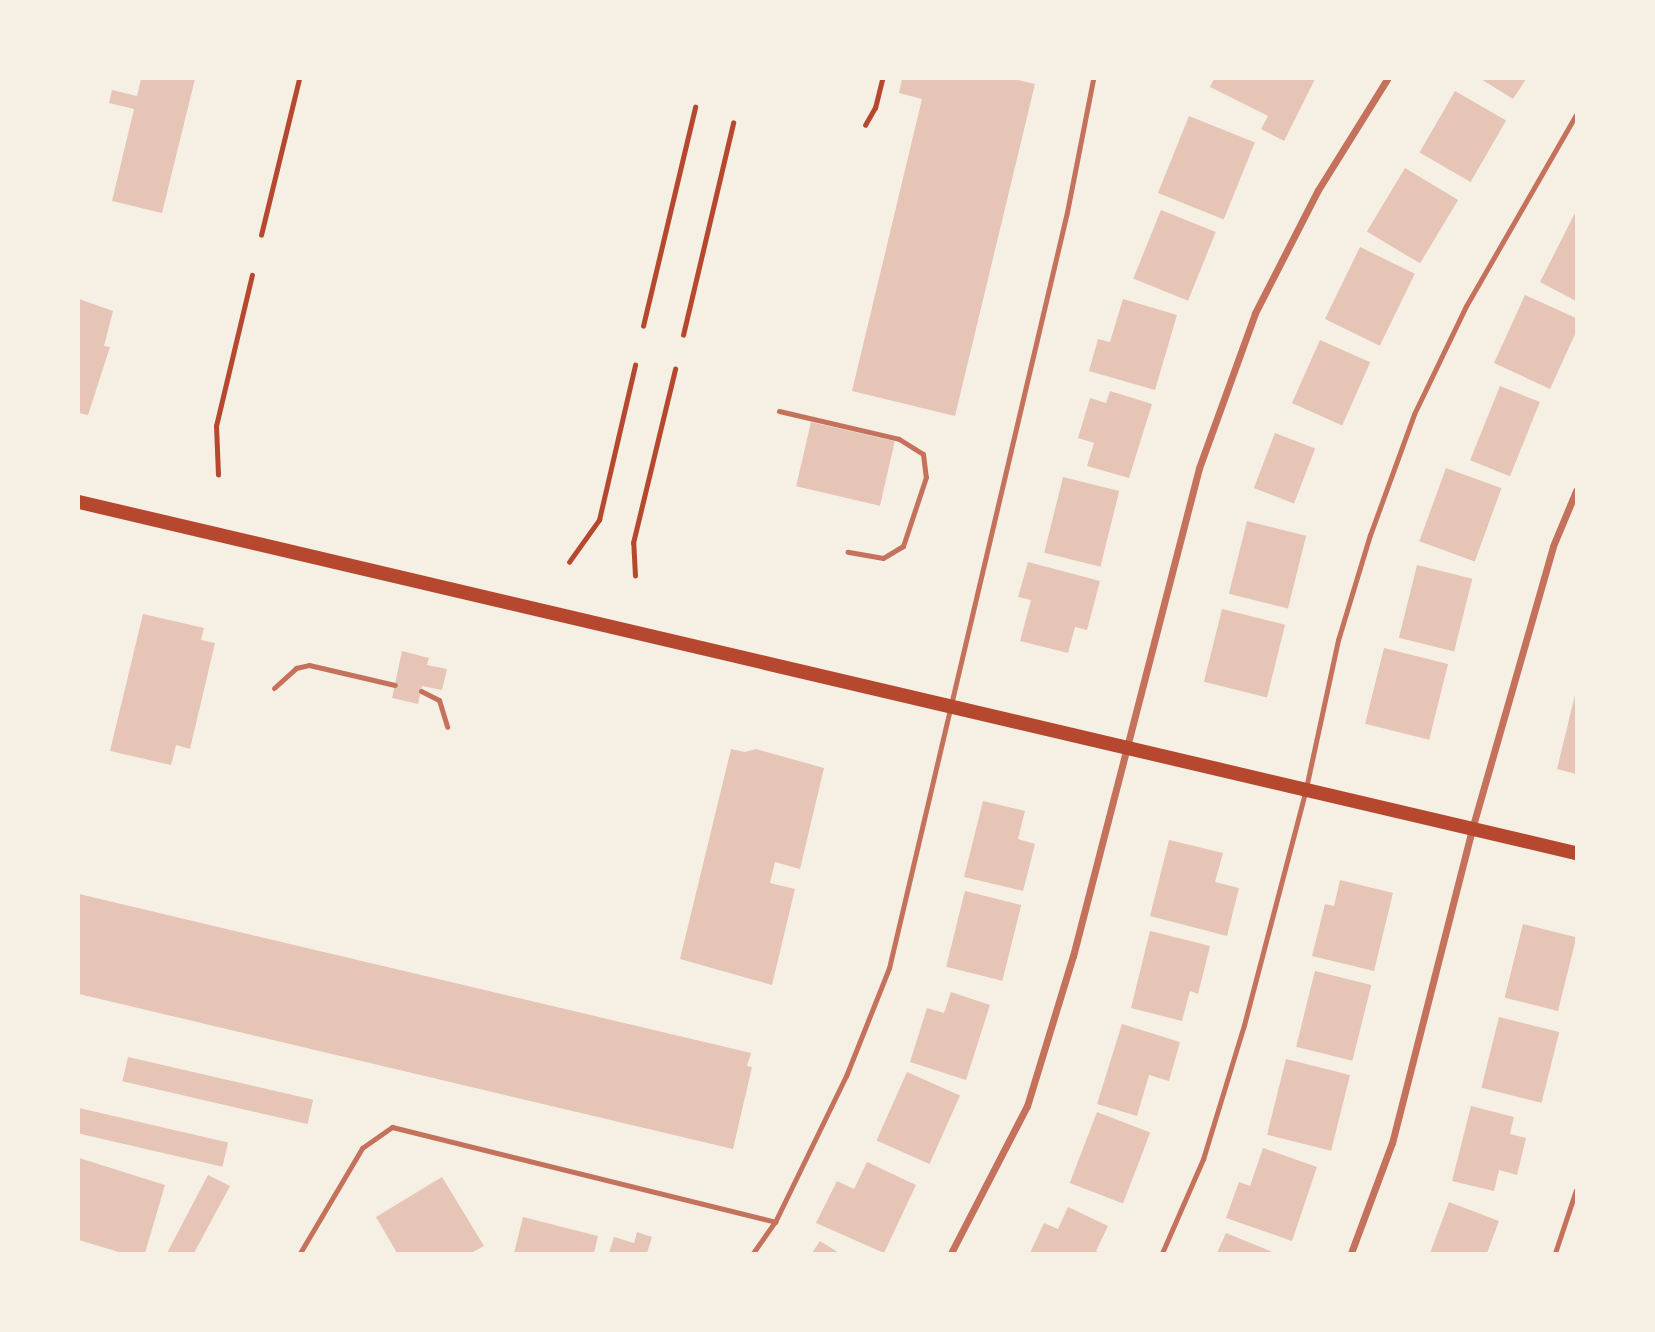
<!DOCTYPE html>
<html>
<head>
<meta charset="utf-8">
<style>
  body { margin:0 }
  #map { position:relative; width:1655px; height:1332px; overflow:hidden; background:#f6efe4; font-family:Rubik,sans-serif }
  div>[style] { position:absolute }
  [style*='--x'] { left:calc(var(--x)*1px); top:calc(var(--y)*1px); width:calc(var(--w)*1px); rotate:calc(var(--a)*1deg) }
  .building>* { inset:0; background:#e6c5b7; transform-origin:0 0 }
  .path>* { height:4.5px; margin:-2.25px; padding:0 2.25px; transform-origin:2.25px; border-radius:2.25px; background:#b5482f }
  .service>* { height:5px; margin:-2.5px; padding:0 2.5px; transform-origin:2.5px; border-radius:2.5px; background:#c5725c }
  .minor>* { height:7px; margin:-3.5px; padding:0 3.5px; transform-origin:3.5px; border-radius:3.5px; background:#c5725c }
  .secondary>* { height:14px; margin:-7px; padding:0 7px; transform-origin:7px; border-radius:7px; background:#b5482f }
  span { translate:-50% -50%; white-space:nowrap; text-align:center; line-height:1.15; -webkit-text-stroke:7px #f6efe4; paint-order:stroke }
  .frame { position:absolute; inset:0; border:80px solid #f6efe4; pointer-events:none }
</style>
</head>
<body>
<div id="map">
  <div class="building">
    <div style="clip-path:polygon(141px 79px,195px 79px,162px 213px,112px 201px,134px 109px,109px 103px,112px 90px,137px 96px)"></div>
    <div style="clip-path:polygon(902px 79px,1014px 79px,1035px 84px,955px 416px,852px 391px,922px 99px,899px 93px)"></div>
    <div style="clip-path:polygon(1214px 79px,1315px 79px,1284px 141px,1261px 129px,1268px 116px,1210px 87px)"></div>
    <div style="clip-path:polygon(1481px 79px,1526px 79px,1513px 99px)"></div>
    <div style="left:1455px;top:91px;width:59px;height:71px;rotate:30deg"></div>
    <div style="left:1189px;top:116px;width:71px;height:83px;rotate:22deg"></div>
    <div style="left:1405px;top:168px;width:62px;height:74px;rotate:31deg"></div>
    <div style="left:1161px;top:210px;width:59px;height:74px;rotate:22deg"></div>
    <div style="clip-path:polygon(1576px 211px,1576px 301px,1540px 282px)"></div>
    <div style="left:1360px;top:247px;width:61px;height:80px;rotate:26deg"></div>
    <div style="clip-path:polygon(1525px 295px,1576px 318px,1576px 332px,1550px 389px,1494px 363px)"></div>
    <div style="clip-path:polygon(79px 299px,113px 311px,104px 346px,110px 347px,88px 415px,79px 413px)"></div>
    <div style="clip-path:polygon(1123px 299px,1177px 315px,1155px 390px,1089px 371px,1098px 339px,1110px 342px)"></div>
    <div style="left:1320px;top:340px;width:55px;height:69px;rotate:24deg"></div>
    <div style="left:1500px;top:386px;width:43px;height:80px;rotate:22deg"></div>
    <div style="clip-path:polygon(1110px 391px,1152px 404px,1129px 478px,1087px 466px,1094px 443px,1078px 438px,1090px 398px,1106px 403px)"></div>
    <div style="left:811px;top:422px;width:86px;height:66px;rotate:13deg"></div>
    <div style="left:1275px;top:433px;width:43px;height:59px;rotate:21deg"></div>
    <div style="left:1446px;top:468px;width:59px;height:78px;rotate:20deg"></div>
    <div style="left:1063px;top:477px;width:58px;height:78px;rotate:14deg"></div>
    <div style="left:1247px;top:521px;width:61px;height:75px;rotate:14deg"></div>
    <div style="clip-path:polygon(1028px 562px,1100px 581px,1087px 630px,1075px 627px,1068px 653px,1020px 641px,1031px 600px,1018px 597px)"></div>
    <div style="left:1417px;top:565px;width:57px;height:75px;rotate:14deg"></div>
    <div style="left:1222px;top:609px;width:65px;height:75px;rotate:14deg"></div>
    <div style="clip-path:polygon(143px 614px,204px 628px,201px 640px,215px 643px,190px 749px,176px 745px,171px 765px,110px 751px)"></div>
    <div style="left:1384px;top:648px;width:66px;height:78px;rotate:14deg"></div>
    <div style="clip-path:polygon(402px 651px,429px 658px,427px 665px,447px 669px,442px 690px,422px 686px,418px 704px,392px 698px)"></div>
    <div style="clip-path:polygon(1575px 695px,1576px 696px,1576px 774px,1557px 769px)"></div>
    <div style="clip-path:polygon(731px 749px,745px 752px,756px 749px,824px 768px,800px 869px,775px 862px,770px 883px,795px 889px,772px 985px,680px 959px)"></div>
    <div style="clip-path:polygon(983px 801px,1025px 811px,1018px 839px,1035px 844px,1023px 891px,964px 877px)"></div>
    <div style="clip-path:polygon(1169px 840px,1223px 853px,1215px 882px,1239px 888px,1227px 936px,1150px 916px)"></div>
    <div style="clip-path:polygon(1340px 880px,1393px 893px,1374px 971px,1312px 956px,1325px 904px,1334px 906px)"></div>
    <div style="left:965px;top:891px;width:58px;height:78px;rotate:14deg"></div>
    <div style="clip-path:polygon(79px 894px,751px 1053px,747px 1066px,752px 1067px,733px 1149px,79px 994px)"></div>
    <div style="left:1523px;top:924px;width:55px;height:76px;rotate:14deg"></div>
    <div style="clip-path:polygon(1150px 931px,1210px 946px,1198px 994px,1190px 991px,1182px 1021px,1131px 1008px)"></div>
    <div style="left:1315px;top:971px;width:58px;height:78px;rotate:14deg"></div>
    <div style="clip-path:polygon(951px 992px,990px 1005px,966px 1080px,910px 1062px,927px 1008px,944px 1013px)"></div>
    <div style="left:1499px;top:1017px;width:62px;height:73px;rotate:14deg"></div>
    <div style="clip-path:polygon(1122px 1024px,1180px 1042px,1169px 1081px,1149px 1075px,1137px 1116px,1097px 1104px)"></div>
    <div style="left:128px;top:1057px;width:190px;height:25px;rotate:13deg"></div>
    <div style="left:1286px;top:1059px;width:66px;height:78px;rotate:14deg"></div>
    <div style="left:907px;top:1072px;width:58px;height:75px;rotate:24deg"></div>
    <div style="clip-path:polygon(1471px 1106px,1514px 1117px,1510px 1134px,1526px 1138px,1517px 1175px,1499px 1170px,1494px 1191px,1452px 1181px)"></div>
    <div style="left:79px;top:1108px;width:153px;height:25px;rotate:13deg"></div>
    <div style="left:1097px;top:1112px;width:57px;height:76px;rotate:21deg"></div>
    <div style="clip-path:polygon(1263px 1148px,1317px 1167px,1292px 1241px,1226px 1218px,1239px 1182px,1250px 1186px)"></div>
    <div style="clip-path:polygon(79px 1158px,165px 1185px,145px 1253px,122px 1253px,79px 1240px)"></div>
    <div style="clip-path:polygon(867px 1162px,916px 1185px,884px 1253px,816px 1223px,837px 1181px,854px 1189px)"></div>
    <div style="clip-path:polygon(208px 1175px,230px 1186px,194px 1253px,167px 1253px)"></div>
    <div style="clip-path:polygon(442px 1177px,484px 1246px,471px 1253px,397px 1253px,376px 1217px)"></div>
    <div style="clip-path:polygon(1449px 1202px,1499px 1221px,1487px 1253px,1430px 1253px)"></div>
    <div style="clip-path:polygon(1068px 1207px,1108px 1226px,1096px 1251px,1100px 1253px,1030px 1253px,1044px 1223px,1058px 1229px)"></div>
    <div style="clip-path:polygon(523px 1217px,598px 1236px,594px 1253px,514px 1253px)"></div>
    <div style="clip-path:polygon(637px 1232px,652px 1237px,647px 1253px,609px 1253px,614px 1237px,634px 1243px)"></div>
    <div style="clip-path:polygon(1226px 1233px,1275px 1253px,1217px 1253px)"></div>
    <div style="clip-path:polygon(820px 1241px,839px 1253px,812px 1253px)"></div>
  </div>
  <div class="path">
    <div style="--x:865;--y:125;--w:20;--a:-60"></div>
    <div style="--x:875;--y:108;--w:30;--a:-76"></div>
    <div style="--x:261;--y:235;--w:161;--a:-76.3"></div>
    <div style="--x:643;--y:326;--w:225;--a:-76.6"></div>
    <div style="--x:683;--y:335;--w:218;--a:-76.7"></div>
    <div style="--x:218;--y:475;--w:49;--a:-92.3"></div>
    <div style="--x:216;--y:426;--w:155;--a:-76.6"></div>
    <div style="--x:569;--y:562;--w:52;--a:-54.5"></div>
    <div style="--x:599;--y:520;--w:159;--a:-76.9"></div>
    <div style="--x:635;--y:576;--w:33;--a:-93"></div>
    <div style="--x:633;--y:543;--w:179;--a:-76.4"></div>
  </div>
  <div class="service">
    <div style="--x:779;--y:411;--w:123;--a:13.1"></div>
    <div style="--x:899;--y:439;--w:28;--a:32"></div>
    <div style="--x:923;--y:454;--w:23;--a:83"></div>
    <div style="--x:926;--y:477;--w:73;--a:108.4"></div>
    <div style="--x:903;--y:546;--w:23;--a:149"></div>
    <div style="--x:883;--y:558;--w:36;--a:-170"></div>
    <div style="--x:274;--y:688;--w:30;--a:-42"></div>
    <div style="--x:296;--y:668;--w:13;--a:-13"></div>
    <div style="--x:309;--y:665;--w:88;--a:13.1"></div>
    <div style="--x:421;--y:691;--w:20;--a:27"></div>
    <div style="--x:439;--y:700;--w:28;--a:73"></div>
    <div style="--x:300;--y:1253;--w:122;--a:-59.4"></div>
    <div style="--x:362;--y:1148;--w:37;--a:-35"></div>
    <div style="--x:392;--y:1127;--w:395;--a:13.9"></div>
    <div style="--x:753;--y:1253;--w:38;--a:-55"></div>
    <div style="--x:775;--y:1222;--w:162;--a:-64.1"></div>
    <div style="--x:846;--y:1076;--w:116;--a:-68.3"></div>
    <div style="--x:889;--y:968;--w:777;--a:-76.75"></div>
    <div style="--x:1067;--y:212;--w:136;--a:-78.9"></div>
    <div style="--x:1162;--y:1253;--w:103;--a:-66.4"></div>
    <div style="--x:1203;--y:1159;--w:140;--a:-73"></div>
    <div style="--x:1244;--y:1025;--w:245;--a:-75.3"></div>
    <div style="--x:1306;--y:788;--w:151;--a:-77.8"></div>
    <div style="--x:1338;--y:640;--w:110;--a:-73.1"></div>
    <div style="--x:1370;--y:535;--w:129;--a:-70"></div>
    <div style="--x:1414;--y:414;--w:120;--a:-64.3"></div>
    <div style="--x:1466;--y:306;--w:220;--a:-60.1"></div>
    <div style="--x:1555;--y:1253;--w:66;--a:-71.6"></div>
  </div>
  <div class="minor">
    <div style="--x:951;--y:1253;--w:165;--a:-62.7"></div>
    <div style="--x:1027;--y:1106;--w:157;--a:-73"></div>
    <div style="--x:1073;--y:956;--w:504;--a:-75.52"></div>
    <div style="--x:1199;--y:468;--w:165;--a:-70.1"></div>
    <div style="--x:1255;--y:313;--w:138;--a:-62.9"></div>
    <div style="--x:1318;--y:190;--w:131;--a:-58.1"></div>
    <div style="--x:1351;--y:1253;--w:117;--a:-69.6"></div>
    <div style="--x:1392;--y:1143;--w:324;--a:-75.7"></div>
    <div style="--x:1472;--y:829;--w:294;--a:-74"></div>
    <div style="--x:1553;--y:546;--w:60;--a:-67.3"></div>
  </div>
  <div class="secondary">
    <div style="--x:79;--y:502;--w:1538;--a:13.2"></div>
  </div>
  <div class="frame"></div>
</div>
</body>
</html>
